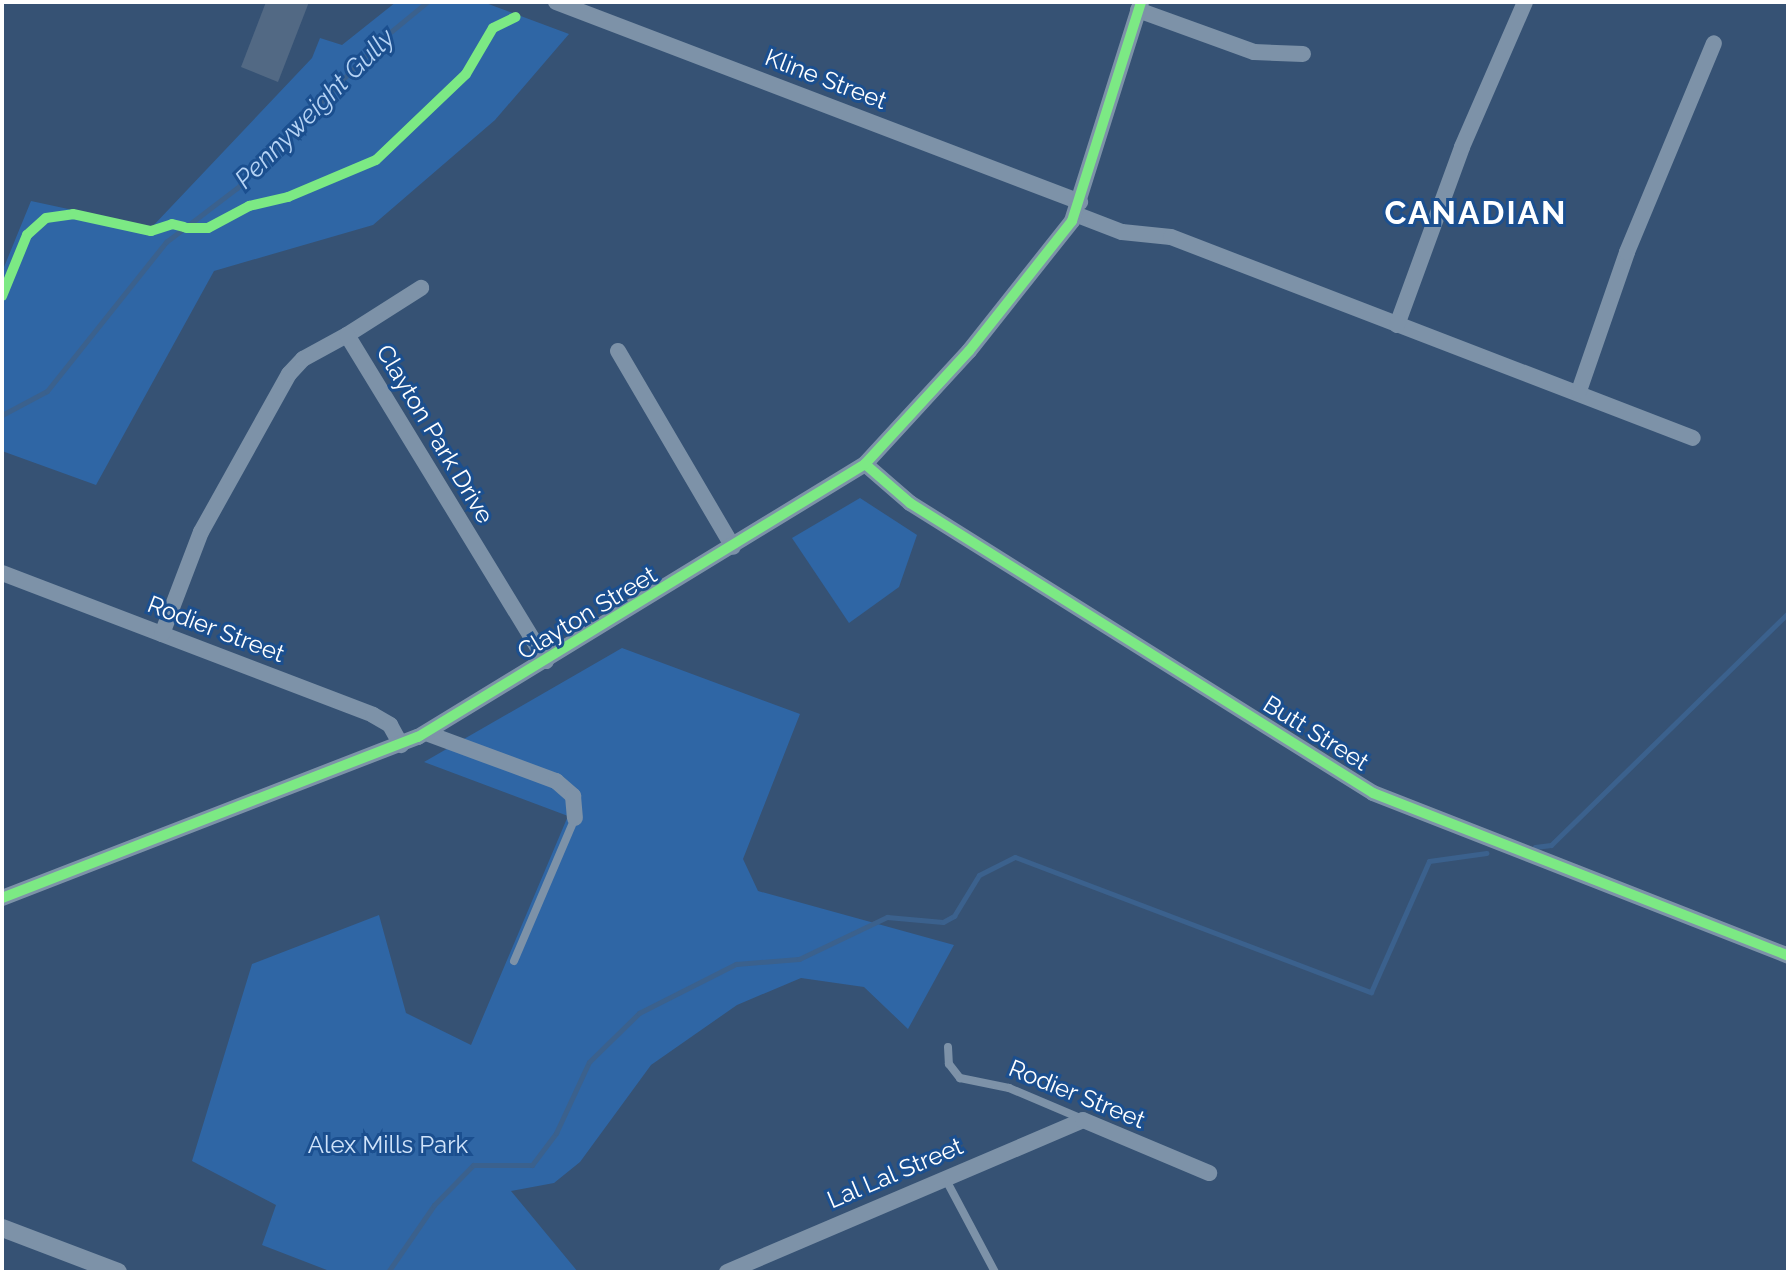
<!DOCTYPE html>
<html>
<head>
<meta charset="utf-8">
<style>
  body { margin:0 }
  #map { position:relative; width:1790px; height:1274px; overflow:hidden; background:#365274; font-family:Raleway,sans-serif }
  div>[style] { position:absolute }
  [style*='--x'] { left:calc(var(--x)*1px); top:calc(var(--y)*1px); width:calc(var(--w)*1px); rotate:calc(var(--a)*1deg) }
  .green>* { inset:0; background:#2f66a5 }
  .stream>* { height:5px; margin:-2.5px; padding:0 2.5px; transform-origin:2.5px; border-radius:2.5px; background:#3b618d }
  .building>* { inset:0; background:#526984 }
  .service>* { height:8px; margin:-4px; padding:0 4px; transform-origin:4px; border-radius:4px; background:#7d92a8 }
  .minor>* { height:16px; margin:-8px; padding:0 8px; transform-origin:8px; border-radius:8px; background:#7d92a8 }
  .tertiary>* { height:18px; margin:-9px; padding:0 9px; transform-origin:9px; border-radius:9px; background:#7d92a8 }
  .cycleway>* { height:10px; margin:-5px; padding:0 5px; transform-origin:5px; border-radius:5px; background:#7ce984 }
  span { translate:-50% -50%; white-space:nowrap; text-align:center; line-height:1.15; -webkit-text-stroke:6px #1b4f8f; paint-order:stroke }
  .street-label { font-size:24px; color:#fff }
  .park-label { font-size:24px; color:#cfe3fa }
  .water-label { font-size:26px; color:#b5d3f5; font-style:italic }
  .district-label { font-size:32px; color:#fff; font-weight:700; letter-spacing:2px }
  .frame { position:absolute; inset:0; border:4px solid #fff; pointer-events:none }
</style>
</head>
<body>
<div id="map">
  <div class="green">
    <div style="clip-path:polygon(396px 2px,483px 2px,569px 34px,495px 120px,373px 225px,214px 271px,96px 485px,2px 451px,2px 272px,31px 201px,152px 227px,312px 58px,320px 38px,342px 45px)"></div>
    <div style="clip-path:polygon(860px 498px,917px 535px,899px 587px,849px 623px,792px 538px)"></div>
    <div style="clip-path:polygon(622px 648px,800px 714px,743px 859px,758px 891px,954px 945px,908px 1029px,864px 987px,801px 978px,737px 1005px,651px 1065px,580px 1162px,554px 1183px,511px 1191px,578px 1272px,332px 1272px,262px 1245px,276px 1205px,192px 1161px,252px 964px,379px 915px,406px 1013px,471px 1045px,568px 816px,424px 762px)"></div>
  </div>
  <div class="stream">
    <div style="--x:2;--y:415;--w:51;--a:-28.1"></div>
    <div style="--x:47;--y:391;--w:191;--a:-51.4"></div>
    <div style="--x:166;--y:242;--w:89;--a:-37.3"></div>
    <div style="--x:237;--y:188;--w:208;--a:-45.8"></div>
    <div style="--x:382;--y:39;--w:58;--a:-39.4"></div>
    <div style="--x:1535;--y:847;--w:16;--a:-7"></div>
    <div style="--x:1551;--y:845;--w:332;--a:-44.4"></div>
    <div style="--x:388;--y:1272;--w:81;--a:-55.5"></div>
    <div style="--x:434;--y:1205;--w:56;--a:-45.7"></div>
    <div style="--x:473;--y:1165;--w:59;--a:0"></div>
    <div style="--x:532;--y:1165;--w:40;--a:-53"></div>
    <div style="--x:556;--y:1133;--w:78;--a:-65.1"></div>
    <div style="--x:589;--y:1062;--w:70;--a:-44.4"></div>
    <div style="--x:639;--y:1013;--w:109;--a:-26.8"></div>
    <div style="--x:736;--y:964;--w:63;--a:-4.5"></div>
    <div style="--x:799;--y:959;--w:98;--a:-25.5"></div>
    <div style="--x:887;--y:917;--w:56;--a:5.1"></div>
    <div style="--x:943;--y:922;--w:13;--a:-29"></div>
    <div style="--x:954;--y:916;--w:48;--a:-58.6"></div>
    <div style="--x:979;--y:875;--w:40;--a:-26.6"></div>
    <div style="--x:1015;--y:857;--w:381;--a:20.8"></div>
    <div style="--x:1371;--y:992;--w:143;--a:-66.1"></div>
    <div style="--x:1429;--y:861;--w:58;--a:-8"></div>
  </div>
  <div class="building">
    <div style="clip-path:polygon(266px 2px,309px 2px,278px 82px,241px 67px)"></div>
  </div>
  <div class="service">
    <div style="--x:514;--y:961;--w:155;--a:-66.9"></div>
    <div style="--x:948;--y:1047;--w:17;--a:87"></div>
    <div style="--x:949;--y:1064;--w:18;--a:52"></div>
    <div style="--x:960;--y:1078;--w:50;--a:11.5"></div>
    <div style="--x:1009;--y:1088;--w:77;--a:22.9"></div>
    <div style="--x:945;--y:1178;--w:106;--a:62"></div>
  </div>
  <div class="minor">
    <div style="--x:556;--y:2;--w:561;--a:20.89"></div>
    <div style="--x:1138;--y:10;--w:123;--a:19.9"></div>
    <div style="--x:1254;--y:52;--w:49;--a:2.3"></div>
    <div style="--x:1075;--y:214;--w:50;--a:21"></div>
    <div style="--x:1122;--y:232;--w:49;--a:5.8"></div>
    <div style="--x:1171;--y:237;--w:559;--a:21.06"></div>
    <div style="--x:1397;--y:325;--w:189;--a:-69.9"></div>
    <div style="--x:1462;--y:147;--w:158;--a:-66.5"></div>
    <div style="--x:347;--y:335;--w:88;--a:-32.4"></div>
    <div style="--x:618;--y:351;--w:227;--a:59.6"></div>
    <div style="--x:1579;--y:391;--w:147;--a:-70.9"></div>
    <div style="--x:1627;--y:252;--w:226;--a:-67.4"></div>
    <div style="--x:865;--y:464;--w:60;--a:40.9"></div>
    <div style="--x:910;--y:503;--w:546;--a:32.06"></div>
    <div style="--x:1373;--y:793;--w:446;--a:21.4"></div>
    <div style="--x:2;--y:573;--w:397;--a:20.9"></div>
    <div style="--x:373;--y:715;--w:20;--a:30"></div>
    <div style="--x:390;--y:725;--w:23;--a:61"></div>
    <div style="--x:162;--y:634;--w:109;--a:-69.1"></div>
    <div style="--x:201;--y:532;--w:181;--a:-60.9"></div>
    <div style="--x:289;--y:374;--w:21;--a:-47"></div>
    <div style="--x:303;--y:359;--w:50;--a:-28.6"></div>
    <div style="--x:347;--y:335;--w:382;--a:58.6"></div>
    <div style="--x:426;--y:733;--w:139;--a:20.3"></div>
    <div style="--x:556;--y:781;--w:23;--a:41"></div>
    <div style="--x:573;--y:796;--w:22;--a:85"></div>
    <div style="--x:2;--y:898;--w:446;--a:-21.2"></div>
    <div style="--x:418;--y:737;--w:524;--a:-31.41"></div>
    <div style="--x:865;--y:464;--w:154;--a:-47.4"></div>
    <div style="--x:969;--y:351;--w:166;--a:-51.6"></div>
    <div style="--x:1072;--y:221;--w:230;--a:-72.5"></div>
    <div style="--x:727;--y:1272;--w:387;--a:-23.1"></div>
    <div style="--x:1083;--y:1120;--w:137;--a:22.8"></div>
  </div>
  <div class="tertiary">
    <div style="--x:2;--y:1228;--w:124;--a:20.8"></div>
  </div>
  <div class="cycleway">
    <div style="--x:186;--y:228;--w:22;--a:0"></div>
    <div style="--x:208;--y:228;--w:47;--a:-28.2"></div>
    <div style="--x:249;--y:206;--w:40;--a:-13"></div>
    <div style="--x:288;--y:197;--w:95;--a:-22.8"></div>
    <div style="--x:376;--y:160;--w:124;--a:-43.7"></div>
    <div style="--x:466;--y:74;--w:53;--a:-59.6"></div>
    <div style="--x:493;--y:28;--w:25;--a:-26"></div>
    <div style="--x:2;--y:296;--w:66;--a:-67.7"></div>
    <div style="--x:27;--y:235;--w:25;--a:-42"></div>
    <div style="--x:46;--y:218;--w:27;--a:-8"></div>
    <div style="--x:73;--y:214;--w:80;--a:12.3"></div>
    <div style="--x:151;--y:231;--w:22;--a:-18"></div>
    <div style="--x:172;--y:224;--w:12;--a:14"></div>
    <div style="--x:865;--y:464;--w:60;--a:40.9"></div>
    <div style="--x:910;--y:503;--w:546;--a:32.06"></div>
    <div style="--x:1373;--y:793;--w:446;--a:21.4"></div>
    <div style="--x:2;--y:898;--w:446;--a:-21.2"></div>
    <div style="--x:418;--y:737;--w:524;--a:-31.41"></div>
    <div style="--x:865;--y:464;--w:154;--a:-47.4"></div>
    <div style="--x:969;--y:351;--w:166;--a:-51.6"></div>
    <div style="--x:1072;--y:221;--w:230;--a:-72.5"></div>
  </div>
  <div class="street-label">
    <span style="left:826px;top:79px;rotate:21deg">Kline Street</span>
    <span style="left:435px;top:434px;rotate:59deg">Clayton Park Drive</span>
    <span style="left:587px;top:613px;rotate:-31deg">Clayton Street</span>
    <span style="left:216px;top:629px;rotate:21deg">Rodier Street</span>
    <span style="left:1316px;top:733px;rotate:32deg">Butt Street</span>
    <span style="left:1077px;top:1094px;rotate:22deg">Rodier Street</span>
    <span style="left:895px;top:1173px;rotate:-23deg">Lal Lal Street</span>
  </div>
  <div class="park-label">
    <span style="left:388px;top:1145px">Alex Mills Park</span>
  </div>
  <div class="water-label">
    <span style="left:315px;top:109px;rotate:-45deg">Pennyweight Gully</span>
  </div>
  <div class="district-label">
    <span style="left:1476px;top:213px">CANADIAN</span>
  </div>
  <div class="frame"></div>
</div>
</body>
</html>
